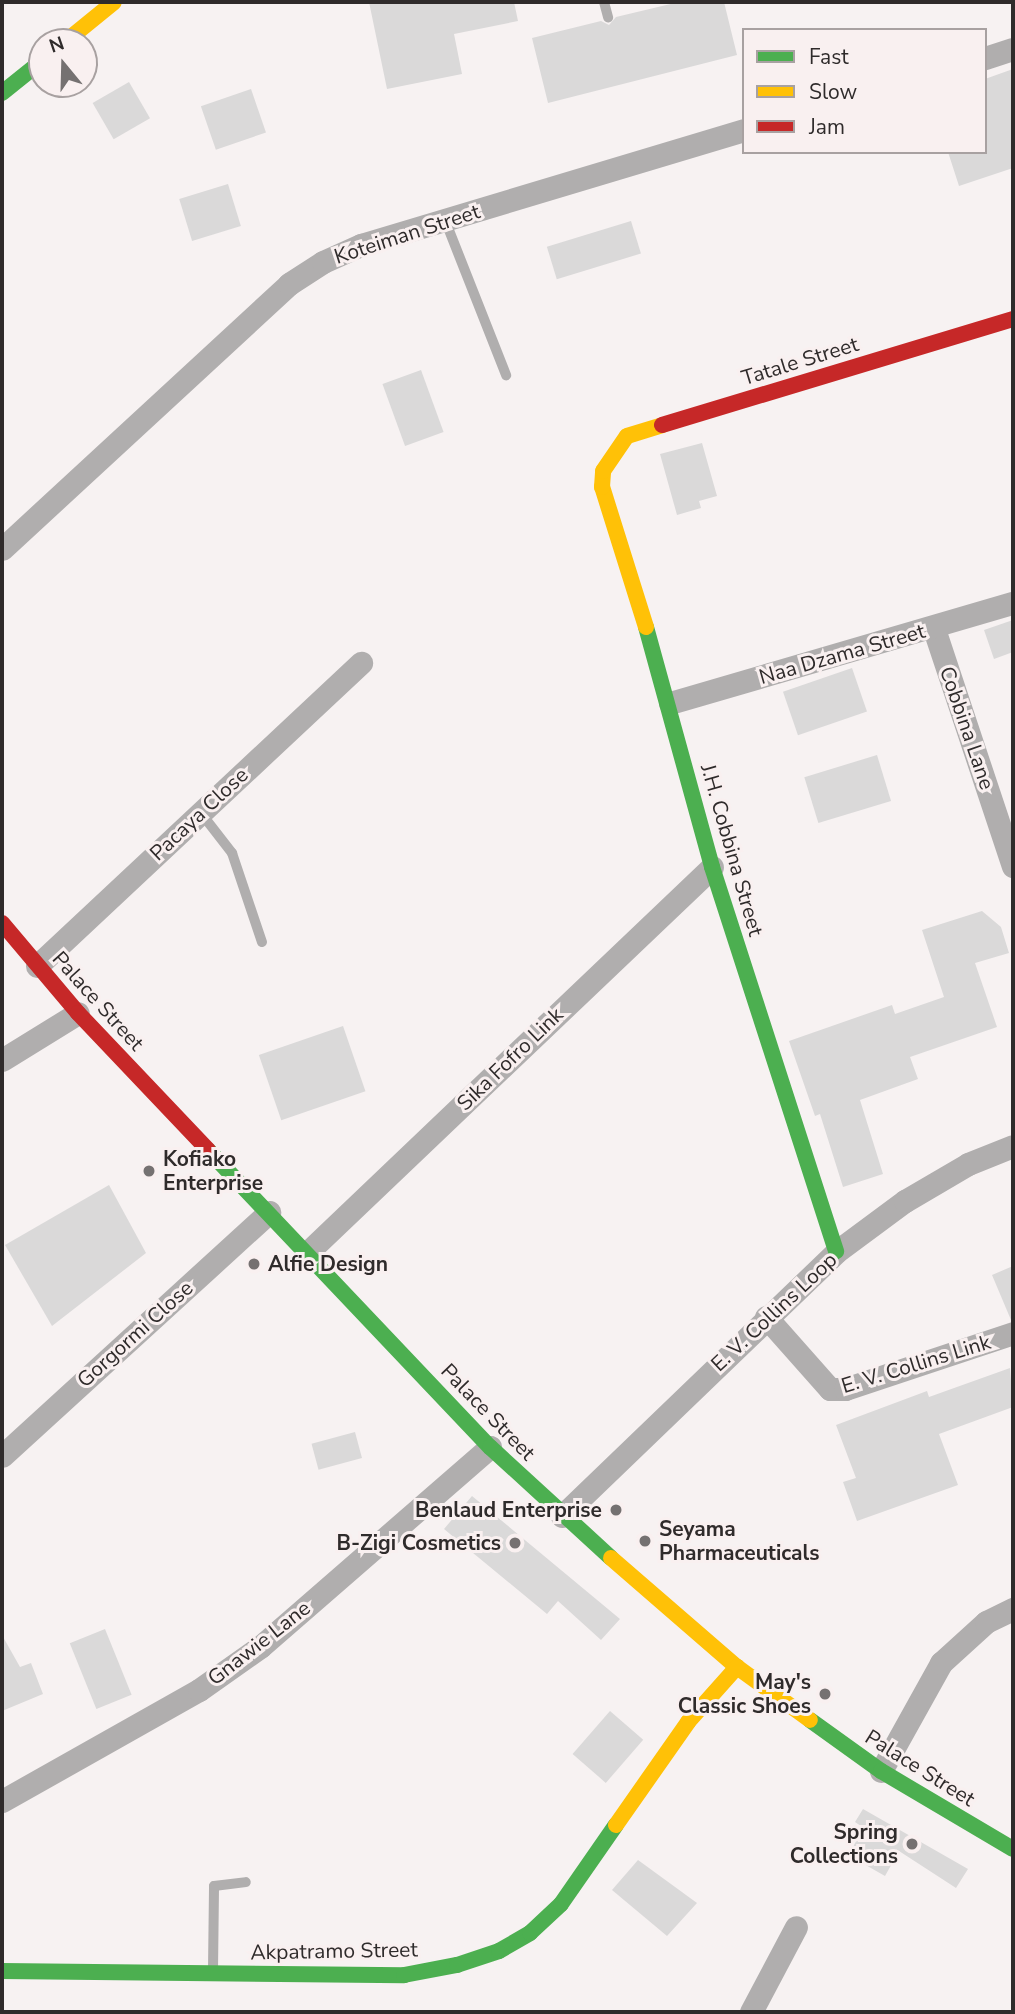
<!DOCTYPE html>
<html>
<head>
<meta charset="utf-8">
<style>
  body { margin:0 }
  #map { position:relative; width:1015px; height:2014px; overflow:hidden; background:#f7f2f2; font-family:"Nunito Sans",sans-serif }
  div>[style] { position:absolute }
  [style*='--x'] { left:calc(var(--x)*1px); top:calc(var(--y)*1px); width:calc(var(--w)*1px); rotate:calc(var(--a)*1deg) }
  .building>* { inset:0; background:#dad9d9; transform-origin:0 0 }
  .lane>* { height:10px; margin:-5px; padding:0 5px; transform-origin:5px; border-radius:5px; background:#b0aeae }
  .street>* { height:23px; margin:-11.5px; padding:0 11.5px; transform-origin:11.5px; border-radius:11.5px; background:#b0aeae }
  .fast>* { height:16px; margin:-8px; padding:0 8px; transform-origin:8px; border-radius:8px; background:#4caf50 }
  .slow>* { height:16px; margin:-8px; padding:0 8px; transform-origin:8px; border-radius:8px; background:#ffc107 }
  .jam>* { height:16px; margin:-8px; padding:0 8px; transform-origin:8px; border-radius:8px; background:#c62828 }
  .dots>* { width:19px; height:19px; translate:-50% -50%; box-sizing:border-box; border:4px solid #f9f0f0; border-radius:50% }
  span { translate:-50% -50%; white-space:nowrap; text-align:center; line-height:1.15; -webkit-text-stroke:6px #f9f0f0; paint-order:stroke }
  .street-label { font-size:21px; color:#2f2b2b }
  .poi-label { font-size:21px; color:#2f2b2b; font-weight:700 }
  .left { translate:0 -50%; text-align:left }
  .right { translate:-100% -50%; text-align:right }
  .frame { position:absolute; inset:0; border:4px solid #2f2b2b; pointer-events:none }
  .legend { position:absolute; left:742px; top:28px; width:245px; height:126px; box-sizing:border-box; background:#f9f0f0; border:2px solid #a8a1a1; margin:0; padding:9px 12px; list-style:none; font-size:21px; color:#2f2b2b }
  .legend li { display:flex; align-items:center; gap:14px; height:35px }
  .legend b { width:35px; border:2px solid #a8a1a1 }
  .north { position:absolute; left:28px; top:28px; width:70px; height:70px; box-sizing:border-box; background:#f9f0f0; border:2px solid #a8a1a1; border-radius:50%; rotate:341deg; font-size:19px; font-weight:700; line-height:28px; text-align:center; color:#2f2b2b }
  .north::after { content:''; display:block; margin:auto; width:24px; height:32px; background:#757171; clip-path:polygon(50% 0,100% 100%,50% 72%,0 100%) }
</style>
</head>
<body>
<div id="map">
  <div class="building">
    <div style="clip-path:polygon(369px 2px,514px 2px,518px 21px,454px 34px,462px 74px,387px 89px)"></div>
    <div style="clip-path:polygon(679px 2px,724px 2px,737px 55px,548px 103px,532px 38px,601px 21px,609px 25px,616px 17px)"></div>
    <div style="clip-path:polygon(1013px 69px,1013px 168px,959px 186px,948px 152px,985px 152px,985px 79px)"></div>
    <div style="left:129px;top:82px;width:42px;height:42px;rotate:60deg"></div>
    <div style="left:251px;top:89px;width:46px;height:53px;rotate:71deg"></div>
    <div style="left:228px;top:184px;width:44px;height:51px;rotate:73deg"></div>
    <div style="left:631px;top:221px;width:34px;height:88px;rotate:73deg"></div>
    <div style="left:421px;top:370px;width:66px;height:41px;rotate:70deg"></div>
    <div style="clip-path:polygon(702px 443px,717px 496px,699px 501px,701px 508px,677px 515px,660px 454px)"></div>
    <div style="clip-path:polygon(1013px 620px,1013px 652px,994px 659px,984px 630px)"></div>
    <div style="left:852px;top:668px;width:46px;height:73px;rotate:71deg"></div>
    <div style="left:877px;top:755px;width:48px;height:76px;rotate:73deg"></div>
    <div style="clip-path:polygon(982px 911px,1001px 927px,1009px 953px,975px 963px,997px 1027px,910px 1057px,918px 1079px,860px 1100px,883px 1174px,843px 1187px,820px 1114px,815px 1116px,789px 1041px,892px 1005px,895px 1014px,944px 997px,922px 930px)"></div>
    <div style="left:343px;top:1026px;width:69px;height:89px;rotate:71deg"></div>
    <div style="clip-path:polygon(109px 1185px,146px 1253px,52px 1326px,5px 1245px)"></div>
    <div style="clip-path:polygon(1013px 1266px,1013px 1319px,1011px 1320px,992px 1275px)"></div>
    <div style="clip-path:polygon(1010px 1368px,1013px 1407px,939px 1434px,958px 1485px,857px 1521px,843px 1482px,856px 1478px,836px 1425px,927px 1391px,929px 1397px)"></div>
    <div style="left:355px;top:1432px;width:27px;height:45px;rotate:75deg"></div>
    <div style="clip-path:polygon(472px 1496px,620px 1619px,601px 1640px,558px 1601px,547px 1614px,444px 1529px)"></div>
    <div style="left:105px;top:1629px;width:71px;height:38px;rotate:68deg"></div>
    <div style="clip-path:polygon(2px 1635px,20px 1667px,31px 1663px,43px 1694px,2px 1711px)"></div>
    <div style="left:610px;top:1711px;width:44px;height:57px;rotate:41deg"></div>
    <div style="clip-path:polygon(863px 1809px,968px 1869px,956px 1888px,899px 1851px,885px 1876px,848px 1855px,861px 1833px,867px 1837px,870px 1832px,855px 1822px)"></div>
    <div style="clip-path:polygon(638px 1860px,697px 1903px,667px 1936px,612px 1890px)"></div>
  </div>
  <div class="lane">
    <div style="--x:604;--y:2;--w:16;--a:75"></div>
    <div style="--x:445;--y:220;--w:167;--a:68.5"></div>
    <div style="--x:201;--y:813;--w:51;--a:52.2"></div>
    <div style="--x:232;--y:853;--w:94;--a:71.4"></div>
    <div style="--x:213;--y:1970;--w:84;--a:-89.3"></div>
    <div style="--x:214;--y:1886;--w:32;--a:-7"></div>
  </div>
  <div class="street">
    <div style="--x:985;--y:58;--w:29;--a:-18"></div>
    <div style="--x:2;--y:549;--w:391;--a:-42.7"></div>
    <div style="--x:289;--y:284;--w:40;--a:-32.9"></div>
    <div style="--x:323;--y:262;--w:42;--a:-24.1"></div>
    <div style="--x:361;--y:245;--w:400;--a:-16.7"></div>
    <div style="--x:934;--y:629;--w:250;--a:71.6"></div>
    <div style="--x:670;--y:703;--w:357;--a:-16.3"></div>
    <div style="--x:37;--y:966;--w:444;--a:-43.1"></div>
    <div style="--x:2;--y:1060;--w:89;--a:-31.7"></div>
    <div style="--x:308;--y:1252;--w:558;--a:-43.62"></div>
    <div style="--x:766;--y:1317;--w:96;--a:48.4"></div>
    <div style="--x:830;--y:1389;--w:15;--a:0"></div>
    <div style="--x:845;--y:1389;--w:177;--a:-18.4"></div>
    <div style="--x:2;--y:1456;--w:362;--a:-42.4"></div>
    <div style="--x:562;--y:1516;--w:380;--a:-43.9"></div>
    <div style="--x:836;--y:1252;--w:86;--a:-36.5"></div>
    <div style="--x:905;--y:1201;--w:73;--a:-30.4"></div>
    <div style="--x:968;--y:1164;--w:48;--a:-21.8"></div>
    <div style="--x:881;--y:1771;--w:124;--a:-60.9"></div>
    <div style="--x:941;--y:1663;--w:61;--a:-42.3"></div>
    <div style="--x:986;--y:1622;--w:30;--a:-26"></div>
    <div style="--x:2;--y:1801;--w:226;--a:-29.4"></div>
    <div style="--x:199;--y:1690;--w:75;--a:-35.2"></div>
    <div style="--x:260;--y:1647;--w:305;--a:-41"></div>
    <div style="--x:751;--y:2012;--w:96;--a:-62.1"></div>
  </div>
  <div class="fast">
    <div style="--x:2;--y:93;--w:51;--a:-38.7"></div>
    <div style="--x:646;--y:627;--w:249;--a:74.6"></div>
    <div style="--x:712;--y:867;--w:404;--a:72.1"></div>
    <div style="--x:208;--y:1150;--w:410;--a:46.5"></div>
    <div style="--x:490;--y:1447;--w:164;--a:42.5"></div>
    <div style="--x:810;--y:1720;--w:87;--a:35.7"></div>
    <div style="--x:881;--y:1771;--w:153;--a:30.6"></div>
    <div style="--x:2;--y:1971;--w:402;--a:0.6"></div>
    <div style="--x:404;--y:1975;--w:54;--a:-10.7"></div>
    <div style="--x:457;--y:1965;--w:44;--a:-18.4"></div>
    <div style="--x:499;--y:1951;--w:36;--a:-30"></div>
    <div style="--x:530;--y:1933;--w:42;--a:-43.1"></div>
    <div style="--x:561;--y:1904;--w:96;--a:-55.2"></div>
  </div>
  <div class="slow">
    <div style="--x:65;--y:42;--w:63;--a:-39.2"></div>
    <div style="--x:646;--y:627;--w:147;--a:-107.4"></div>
    <div style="--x:602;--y:487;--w:16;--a:-86"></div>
    <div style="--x:603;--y:471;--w:42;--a:-55.6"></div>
    <div style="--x:627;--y:436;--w:37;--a:-17"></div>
    <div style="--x:611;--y:1558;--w:167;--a:40.9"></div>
    <div style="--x:737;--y:1667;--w:90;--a:36"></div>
    <div style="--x:616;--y:1825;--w:126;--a:-55"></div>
    <div style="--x:688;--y:1722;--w:74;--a:-48.3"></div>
  </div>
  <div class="jam">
    <div style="--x:662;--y:425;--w:367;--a:-16.8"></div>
    <div style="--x:2;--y:923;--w:118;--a:49.8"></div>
    <div style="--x:78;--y:1013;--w:189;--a:46.5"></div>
  </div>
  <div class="dots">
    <div style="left:149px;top:1171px;background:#757171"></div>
    <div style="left:254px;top:1264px;background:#757171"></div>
    <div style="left:616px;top:1510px;background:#757171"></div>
    <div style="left:645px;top:1541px;background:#757171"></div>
    <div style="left:515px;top:1543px;background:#757171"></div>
    <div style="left:825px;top:1694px;background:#757171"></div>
    <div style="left:912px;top:1844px;background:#757171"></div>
  </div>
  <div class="street-label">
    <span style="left:407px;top:234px;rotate:-18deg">Koteiman Street</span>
    <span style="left:800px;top:361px;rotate:-17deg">Tatale Street</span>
    <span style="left:842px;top:654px;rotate:-16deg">Naa Dzama Street</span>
    <span style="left:967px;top:728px;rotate:71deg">Cobbina Lane</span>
    <span style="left:199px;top:814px;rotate:-43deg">Pacaya Close</span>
    <span style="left:732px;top:850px;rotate:74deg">J.H. Cobbina Street</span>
    <span style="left:98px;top:1001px;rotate:48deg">Palace Street</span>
    <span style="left:510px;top:1059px;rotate:-44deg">Sika Fofro Link</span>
    <span style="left:774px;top:1312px;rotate:-43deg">E. V. Collins Loop</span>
    <span style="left:135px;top:1334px;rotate:-42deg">Gorgormi Close</span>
    <span style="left:916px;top:1364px;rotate:-17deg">E. V. Collins Link</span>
    <span style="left:488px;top:1412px;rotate:46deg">Palace Street</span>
    <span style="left:259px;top:1643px;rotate:-38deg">Gnawie Lane</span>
    <span style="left:920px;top:1768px;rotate:32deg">Palace Street</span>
    <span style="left:334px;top:1951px;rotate:-1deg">Akpatramo Street</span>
  </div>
  <div class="poi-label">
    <span class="left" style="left:163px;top:1171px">Kofiako<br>Enterprise</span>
    <span class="left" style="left:268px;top:1264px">Alfie Design</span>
    <span class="right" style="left:602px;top:1510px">Benlaud Enterprise</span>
    <span class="left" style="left:659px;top:1541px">Seyama<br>Pharmaceuticals</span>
    <span class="right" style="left:501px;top:1543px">B-Zigi Cosmetics</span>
    <span class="right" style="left:811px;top:1694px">May's<br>Classic Shoes</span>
    <span class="right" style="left:898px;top:1844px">Spring<br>Collections</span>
  </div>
  <div class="frame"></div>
  <ul class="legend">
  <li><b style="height:9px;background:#4caf50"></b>Fast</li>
  <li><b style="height:9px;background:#ffc107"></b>Slow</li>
  <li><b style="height:9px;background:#c62828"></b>Jam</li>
  </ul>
  <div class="north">N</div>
</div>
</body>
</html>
